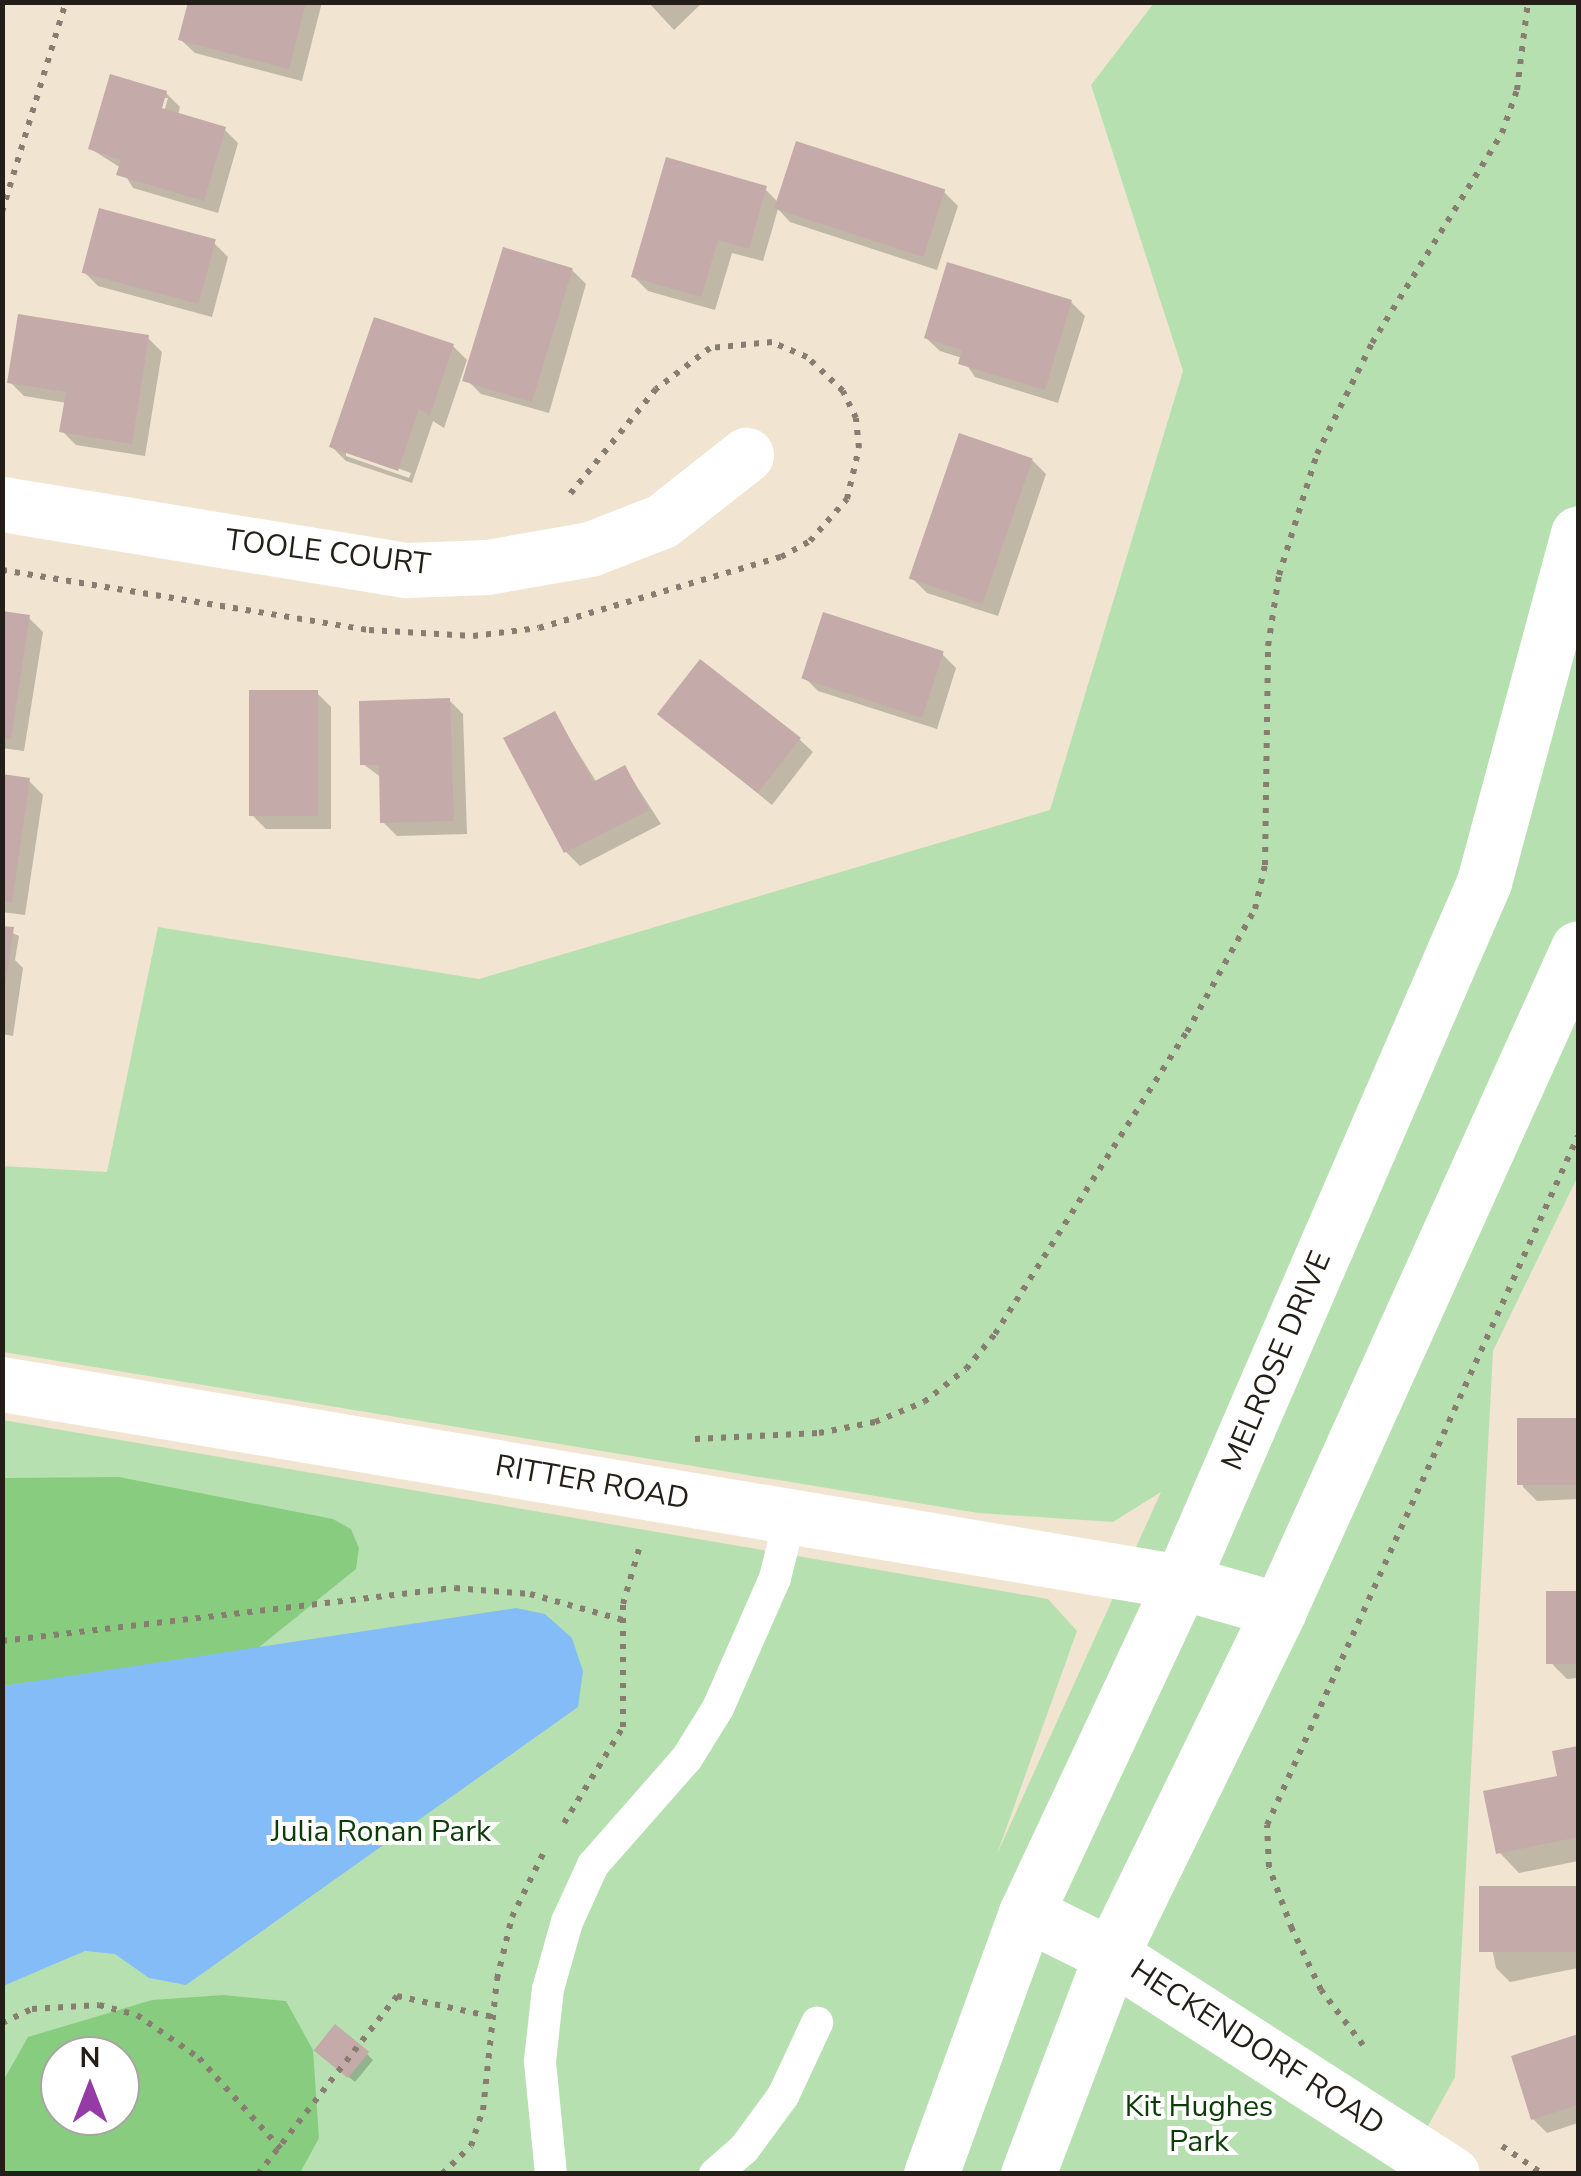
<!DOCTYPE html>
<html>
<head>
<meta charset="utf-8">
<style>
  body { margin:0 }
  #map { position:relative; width:1581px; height:2176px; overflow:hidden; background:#f1e5d1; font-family:"Nunito Sans",sans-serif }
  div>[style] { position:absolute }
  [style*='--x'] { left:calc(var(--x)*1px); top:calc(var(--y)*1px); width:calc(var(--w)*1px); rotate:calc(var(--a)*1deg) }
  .green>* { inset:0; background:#b7e0b1 }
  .forest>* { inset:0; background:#88cd7f }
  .water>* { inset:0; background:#84bcf7 }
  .shadow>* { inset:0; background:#0003 }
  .building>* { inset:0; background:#c4aba9; transform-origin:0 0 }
  .path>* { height:6px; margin-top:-3px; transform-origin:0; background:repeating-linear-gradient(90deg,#877e71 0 5px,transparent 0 13px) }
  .lane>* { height:32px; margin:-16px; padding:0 16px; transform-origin:16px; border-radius:16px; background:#fff }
  .street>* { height:55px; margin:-27.5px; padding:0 27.5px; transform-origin:27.5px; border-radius:27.5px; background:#fff }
  .secondary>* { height:55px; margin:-27.5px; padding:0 27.5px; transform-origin:27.5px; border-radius:27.5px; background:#fff }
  span { translate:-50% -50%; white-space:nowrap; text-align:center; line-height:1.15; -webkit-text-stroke:8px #fff; paint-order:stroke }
  .street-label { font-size:30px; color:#231e17 }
  .park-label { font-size:30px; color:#0c3c07 }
  .frame { position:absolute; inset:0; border:5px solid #231e17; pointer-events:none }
  .north { position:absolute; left:40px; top:2036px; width:100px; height:100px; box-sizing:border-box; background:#fff; border:2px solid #a7a5a2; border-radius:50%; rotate:0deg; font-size:28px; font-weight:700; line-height:40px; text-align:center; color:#231e17 }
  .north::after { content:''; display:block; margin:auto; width:35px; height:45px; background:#953ba5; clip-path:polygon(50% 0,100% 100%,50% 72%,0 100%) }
</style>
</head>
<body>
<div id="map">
  <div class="green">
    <div style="clip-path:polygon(evenodd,1154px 3px,1578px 3px,1578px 1176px,1493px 1351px,1455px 2077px,1402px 2173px,3px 2173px,3px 1420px,1048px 1599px,1077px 1631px,997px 1854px,1161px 1492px,1113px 1522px,978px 1513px,3px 1352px,2px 1166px,107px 1172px,158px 927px,479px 979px,1050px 810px,1183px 371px,1091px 85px,1154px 3px,60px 2056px,120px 2056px,120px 2116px,60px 2116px,60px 2056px)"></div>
  </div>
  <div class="forest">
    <div style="clip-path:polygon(119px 1477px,333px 1519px,351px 1529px,359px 1548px,356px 1569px,253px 1652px,3px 1686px,3px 1478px)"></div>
    <div style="clip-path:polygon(evenodd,223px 1995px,286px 2001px,313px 2050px,319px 2138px,300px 2173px,3px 2174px,3px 2081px,28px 2037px,152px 2000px,223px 1995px,60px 2056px,120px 2056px,120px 2116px,60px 2116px,60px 2056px)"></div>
  </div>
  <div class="water">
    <div style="clip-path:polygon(516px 1608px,545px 1614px,572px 1638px,583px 1671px,578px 1707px,186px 1985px,149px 1978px,115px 1954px,85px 1951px,3px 1986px,3px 1686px)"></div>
  </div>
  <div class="shadow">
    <div style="clip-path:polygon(190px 2px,322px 2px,302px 81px,195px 53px,181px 40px)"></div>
    <div style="clip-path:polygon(648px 2px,703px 2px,674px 30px)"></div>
    <div style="clip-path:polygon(evenodd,166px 93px,180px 107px,178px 115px,224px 129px,238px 143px,218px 213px,133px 188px,121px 168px,91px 149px,166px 93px,162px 98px,168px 98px,162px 120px,162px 98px)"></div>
    <div style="clip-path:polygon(765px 189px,778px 202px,944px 192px,958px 206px,937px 270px,790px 222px,778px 209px,763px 261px,732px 253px,715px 310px,648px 291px,634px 277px)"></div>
    <div style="clip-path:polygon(214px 243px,228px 257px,212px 317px,98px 286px,84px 272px)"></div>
    <div style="clip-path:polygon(572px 270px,586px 284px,549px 413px,481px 394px,467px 380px)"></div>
    <div style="clip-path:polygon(1071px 302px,1085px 316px,1058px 403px,975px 377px,962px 358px,940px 351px,926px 338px)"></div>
    <div style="clip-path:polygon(148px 338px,162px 352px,145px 456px,76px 445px,62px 431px,67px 403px,24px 396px,10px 382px)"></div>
    <div style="clip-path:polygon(evenodd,453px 346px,467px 360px,444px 428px,433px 421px,412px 483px,346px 461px,332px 447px,453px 346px,346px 450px,411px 473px,409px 478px,346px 456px,346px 450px)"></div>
    <div style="clip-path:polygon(1032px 460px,1046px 474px,998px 616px,927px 593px,913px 579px)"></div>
    <div style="clip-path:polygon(2px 613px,29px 618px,43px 632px,24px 751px,2px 748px)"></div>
    <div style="clip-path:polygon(942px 654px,956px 668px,937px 729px,818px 691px,804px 677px)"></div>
    <div style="clip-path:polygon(317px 693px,331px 707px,331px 829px,266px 829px,252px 815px)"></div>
    <div style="clip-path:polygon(449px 700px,463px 714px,467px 834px,397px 836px,383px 822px,382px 778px,363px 764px)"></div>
    <div style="clip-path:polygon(554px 714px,597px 783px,625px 768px,661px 824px,580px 866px,566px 852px,507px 739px)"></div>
    <div style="clip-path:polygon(660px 714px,799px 739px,813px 752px,772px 805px)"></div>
    <div style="clip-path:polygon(2px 777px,29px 781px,43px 795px,25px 915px,2px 912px)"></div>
    <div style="clip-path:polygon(2px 928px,19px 936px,15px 960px,23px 968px,13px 1036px,2px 1034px)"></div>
    <div style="clip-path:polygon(1578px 1421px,1578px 1499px,1537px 1501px,1523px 1487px,1520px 1424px)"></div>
    <div style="clip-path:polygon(1578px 1593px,1578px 1678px,1567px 1679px,1553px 1665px,1549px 1595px)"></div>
    <div style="clip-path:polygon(1578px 1748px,1578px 1861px,1519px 1873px,1499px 1852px,1560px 1778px,1555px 1753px)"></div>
    <div style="clip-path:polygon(1578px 1888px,1578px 1968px,1510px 1982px,1496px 1968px,1484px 1908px)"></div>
    <div style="clip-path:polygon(1578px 2037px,1578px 2123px,1547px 2133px,1533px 2119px,1514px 2057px)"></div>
    <div style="clip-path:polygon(367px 2054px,373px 2060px,355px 2082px,323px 2056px)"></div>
  </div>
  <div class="building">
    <div style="clip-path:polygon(188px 2px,306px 2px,289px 69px,178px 40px)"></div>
    <div style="clip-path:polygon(110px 74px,167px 91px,162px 108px,226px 127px,204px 201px,116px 175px,121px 160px,88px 149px)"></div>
    <div style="left:796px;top:141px;width:157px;height:71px;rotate:18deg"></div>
    <div style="clip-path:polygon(666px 157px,767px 186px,749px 249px,718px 240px,701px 297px,631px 277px)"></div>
    <div style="left:99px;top:208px;width:121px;height:67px;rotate:15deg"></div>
    <div style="left:503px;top:247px;width:73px;height:140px;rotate:17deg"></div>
    <div style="clip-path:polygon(947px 262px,1072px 300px,1045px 390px,958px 364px,962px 350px,924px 338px)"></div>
    <div style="clip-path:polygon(18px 314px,149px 335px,132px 444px,59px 432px,66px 392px,7px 383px)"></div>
    <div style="clip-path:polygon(374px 317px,454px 344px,430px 416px,419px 409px,398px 471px,329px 447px)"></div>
    <div style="left:959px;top:433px;width:78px;height:154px;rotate:19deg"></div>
    <div style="clip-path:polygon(2px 611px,30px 615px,11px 739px,2px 737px)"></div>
    <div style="left:823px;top:612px;width:127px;height:70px;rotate:18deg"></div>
    <div style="left:700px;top:659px;width:128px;height:70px;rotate:38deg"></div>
    <div style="left:249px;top:690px;width:69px;height:126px"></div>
    <div style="clip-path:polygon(450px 698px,454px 821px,380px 823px,379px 765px,360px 765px,359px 701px)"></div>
    <div style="clip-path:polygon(555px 711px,593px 782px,625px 765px,649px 810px,564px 853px,503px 738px)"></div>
    <div style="clip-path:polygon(2px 774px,30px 778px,12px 903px,2px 901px)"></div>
    <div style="clip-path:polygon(2px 926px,14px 927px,5px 987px,2px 987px)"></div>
    <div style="left:1578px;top:1418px;width:67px;height:61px;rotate:90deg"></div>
    <div style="left:1578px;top:1591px;width:73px;height:32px;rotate:90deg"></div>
    <div style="clip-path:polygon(1578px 1746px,1578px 1837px,1496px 1854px,1483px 1791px,1557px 1776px,1552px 1751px)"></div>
    <div style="left:1578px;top:1886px;width:66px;height:99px;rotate:90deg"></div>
    <div style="left:335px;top:2024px;width:44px;height:34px;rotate:39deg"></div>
    <div style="clip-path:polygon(1578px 2034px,1578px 2105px,1531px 2120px,1511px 2056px)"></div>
  </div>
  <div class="path">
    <div style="--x:2;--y:212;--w:220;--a:-73.1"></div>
    <div style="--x:2;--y:570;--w:372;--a:9.3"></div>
    <div style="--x:369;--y:630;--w:104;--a:3.3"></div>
    <div style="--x:473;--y:636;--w:66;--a:-6.9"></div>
    <div style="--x:539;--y:628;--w:252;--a:-16.4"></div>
    <div style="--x:781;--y:557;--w:33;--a:-29"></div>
    <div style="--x:810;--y:541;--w:56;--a:-48.6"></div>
    <div style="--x:847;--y:499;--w:52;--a:-76.8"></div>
    <div style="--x:859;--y:448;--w:30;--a:-96"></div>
    <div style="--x:856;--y:418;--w:30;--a:-116"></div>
    <div style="--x:843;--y:391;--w:50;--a:-136.6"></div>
    <div style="--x:807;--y:357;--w:38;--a:-157"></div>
    <div style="--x:772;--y:342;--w:62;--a:174.5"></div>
    <div style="--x:710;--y:348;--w:68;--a:142.8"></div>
    <div style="--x:656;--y:389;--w:136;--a:129.3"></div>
    <div style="--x:695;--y:1439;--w:124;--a:-2.8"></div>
    <div style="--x:819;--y:1433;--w:57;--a:-11.1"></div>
    <div style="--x:875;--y:1422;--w:53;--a:-22.2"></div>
    <div style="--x:924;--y:1402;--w:53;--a:-38.2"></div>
    <div style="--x:966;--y:1369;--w:45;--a:-50.4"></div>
    <div style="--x:995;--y:1334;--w:358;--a:-57.6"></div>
    <div style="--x:1187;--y:1032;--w:141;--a:-61.1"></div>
    <div style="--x:1255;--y:909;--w:45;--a:-77.2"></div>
    <div style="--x:1265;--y:865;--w:219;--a:-89.2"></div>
    <div style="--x:1268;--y:646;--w:72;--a:-81.2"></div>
    <div style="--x:1279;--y:575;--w:127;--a:-72.6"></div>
    <div style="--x:1317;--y:454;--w:124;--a:-63.6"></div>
    <div style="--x:1372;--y:343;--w:247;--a:-58.2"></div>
    <div style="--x:1502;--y:133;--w:46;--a:-70.8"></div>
    <div style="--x:1517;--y:90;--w:89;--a:-82.9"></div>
    <div style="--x:2;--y:1641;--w:456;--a:-6.7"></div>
    <div style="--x:455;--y:1588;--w:75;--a:4.6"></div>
    <div style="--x:530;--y:1594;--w:97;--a:15.6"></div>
    <div style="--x:564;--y:1823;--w:113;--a:-58.4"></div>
    <div style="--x:623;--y:1727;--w:123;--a:-90"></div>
    <div style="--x:623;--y:1604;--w:57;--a:-73.8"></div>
    <div style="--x:2;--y:2023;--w:33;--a:-25"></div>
    <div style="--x:32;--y:2009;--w:67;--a:-3.4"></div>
    <div style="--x:99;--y:2005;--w:39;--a:15"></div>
    <div style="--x:137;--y:2015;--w:75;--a:34.7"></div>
    <div style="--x:199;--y:2058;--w:122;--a:48"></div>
    <div style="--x:1363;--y:2045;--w:69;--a:-127.4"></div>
    <div style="--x:1321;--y:1990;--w:68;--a:-115.4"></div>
    <div style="--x:1292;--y:1929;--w:66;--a:-110.4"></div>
    <div style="--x:1269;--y:1867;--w:42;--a:-92.7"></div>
    <div style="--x:1267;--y:1825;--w:756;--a:-65.71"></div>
    <div style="--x:1502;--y:2146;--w:50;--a:34.3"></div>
    <div style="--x:258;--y:2174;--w:226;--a:-52"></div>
    <div style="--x:397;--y:1996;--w:98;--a:12.3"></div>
    <div style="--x:442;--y:2174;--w:40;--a:-44"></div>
    <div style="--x:471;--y:2146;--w:38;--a:-72"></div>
    <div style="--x:483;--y:2110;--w:132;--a:-83.9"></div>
    <div style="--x:497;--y:1979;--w:64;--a:-76.4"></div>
    <div style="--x:512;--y:1917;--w:70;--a:-63.8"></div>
  </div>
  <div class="lane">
    <div style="--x:551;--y:2174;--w:114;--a:-95.6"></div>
    <div style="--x:540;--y:2061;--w:72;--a:-83.7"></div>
    <div style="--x:548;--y:1989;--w:70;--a:-74.2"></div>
    <div style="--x:567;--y:1922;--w:63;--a:-65.5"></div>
    <div style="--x:593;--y:1865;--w:142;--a:-48.7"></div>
    <div style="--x:687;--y:1758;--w:59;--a:-58.2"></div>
    <div style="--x:718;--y:1708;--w:142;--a:-66.3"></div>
    <div style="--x:775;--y:1578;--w:62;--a:-76"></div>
    <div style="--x:715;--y:2174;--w:38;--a:-41"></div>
    <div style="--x:744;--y:2149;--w:66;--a:-53.7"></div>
    <div style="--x:783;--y:2096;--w:81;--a:-65"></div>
  </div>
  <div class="street">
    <div style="--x:2;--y:504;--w:410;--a:9.3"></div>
    <div style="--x:407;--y:570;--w:80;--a:-2.1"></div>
    <div style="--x:487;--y:567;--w:105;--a:-9.9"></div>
    <div style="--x:590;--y:549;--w:77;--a:-21.3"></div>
    <div style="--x:662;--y:521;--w:107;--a:-38.2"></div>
    <div style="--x:2;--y:1384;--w:1196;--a:9.53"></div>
    <div style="--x:1111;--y:1955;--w:405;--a:32.7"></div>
  </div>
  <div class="secondary">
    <div style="--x:1181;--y:1582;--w:102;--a:15.9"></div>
    <div style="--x:1026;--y:1913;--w:95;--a:26.3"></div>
    <div style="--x:931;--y:2174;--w:278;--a:-70"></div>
    <div style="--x:1026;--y:1913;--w:365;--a:-64.9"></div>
    <div style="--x:1181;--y:1582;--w:763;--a:-66.59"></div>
    <div style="--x:1484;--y:882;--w:361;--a:-74.9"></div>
    <div style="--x:1028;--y:2174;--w:234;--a:-69.2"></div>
    <div style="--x:1111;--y:1955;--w:384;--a:-64"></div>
    <div style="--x:1279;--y:1610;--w:726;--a:-65.69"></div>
  </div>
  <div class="street-label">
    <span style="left:328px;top:553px;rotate:7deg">TOOLE COURT</span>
    <span style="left:1277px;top:1361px;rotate:-67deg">MELROSE DRIVE</span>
    <span style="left:592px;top:1483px;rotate:10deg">RITTER ROAD</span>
    <span style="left:1257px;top:2048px;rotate:33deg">HECKENDORF ROAD</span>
  </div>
  <div class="park-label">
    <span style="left:381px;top:1832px">Julia Ronan Park</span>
    <span style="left:1199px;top:2124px">Kit Hughes<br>Park</span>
  </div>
  <div class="frame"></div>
  <div class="north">N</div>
</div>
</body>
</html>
